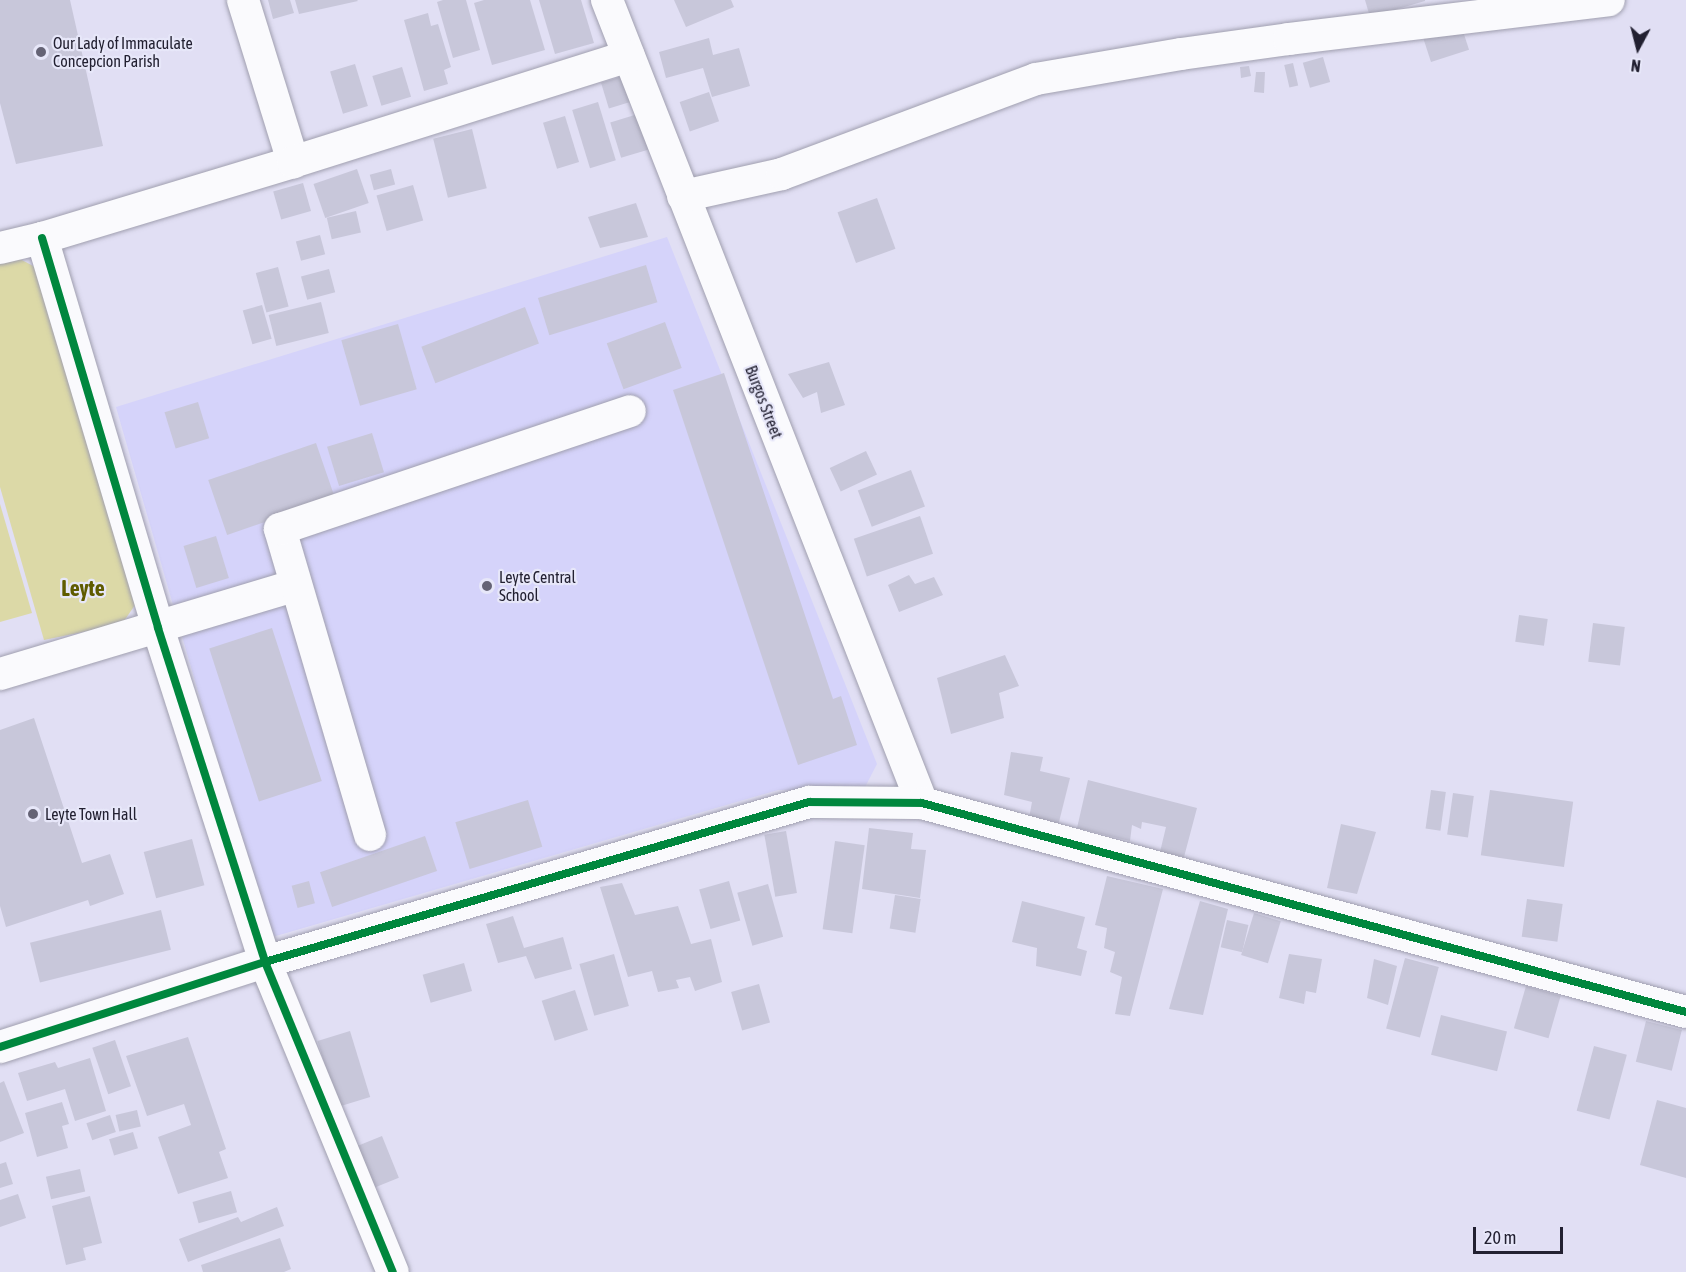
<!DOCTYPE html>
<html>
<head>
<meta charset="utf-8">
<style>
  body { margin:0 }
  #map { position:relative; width:1686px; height:1272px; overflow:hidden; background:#e1dff4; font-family:"Asap Condensed",sans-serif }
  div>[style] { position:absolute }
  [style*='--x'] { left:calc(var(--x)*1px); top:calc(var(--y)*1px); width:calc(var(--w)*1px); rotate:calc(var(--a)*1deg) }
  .built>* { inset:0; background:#d5d3fa }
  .green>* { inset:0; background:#dcd9a7 }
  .building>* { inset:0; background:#c8c7da; transform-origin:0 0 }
  .roads { filter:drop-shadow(0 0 2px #a09faf) drop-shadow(0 0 2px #a09faf) }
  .minor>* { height:32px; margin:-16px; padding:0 16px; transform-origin:16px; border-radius:16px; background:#fafafd }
  .cycleway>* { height:8px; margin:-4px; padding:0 4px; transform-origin:4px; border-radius:4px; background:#00873e }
  .dots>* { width:16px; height:16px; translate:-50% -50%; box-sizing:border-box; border:3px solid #e7e7f9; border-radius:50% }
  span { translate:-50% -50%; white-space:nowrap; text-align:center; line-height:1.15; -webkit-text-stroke:4.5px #e7e7f9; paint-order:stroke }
  .poi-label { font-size:16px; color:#222031 }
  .left { translate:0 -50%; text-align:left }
  .street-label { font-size:16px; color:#222031 }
  .district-label { font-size:22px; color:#5f5b00; font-weight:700 }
  .north { position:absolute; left:1608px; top:18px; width:60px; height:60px; -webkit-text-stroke:4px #e7e7f9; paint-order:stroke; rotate:187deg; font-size:16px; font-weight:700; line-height:24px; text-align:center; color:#222031 }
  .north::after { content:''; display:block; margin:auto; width:21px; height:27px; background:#222031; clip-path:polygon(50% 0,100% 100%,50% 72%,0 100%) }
  .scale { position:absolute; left:1473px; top:1227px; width:90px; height:27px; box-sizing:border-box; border:3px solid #222031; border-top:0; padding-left:8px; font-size:18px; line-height:21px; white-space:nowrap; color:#222031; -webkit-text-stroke:4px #e7e7f9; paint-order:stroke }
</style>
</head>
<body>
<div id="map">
  <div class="built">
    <div style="clip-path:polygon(667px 237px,877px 764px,863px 791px,778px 790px,269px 938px,116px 407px)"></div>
  </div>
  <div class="green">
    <div style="clip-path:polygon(18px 258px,37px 268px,137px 602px,122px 624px,44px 640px,0 487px,0 264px)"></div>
    <div style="clip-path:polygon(0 504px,32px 613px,0 622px)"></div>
  </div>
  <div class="building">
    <div style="clip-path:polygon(0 0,70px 0,103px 146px,16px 164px,0 103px)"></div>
    <div style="clip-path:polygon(268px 0,290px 0,294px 13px,273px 19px)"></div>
    <div style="clip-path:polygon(295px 0,357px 0,358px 1px,299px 14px)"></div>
    <div style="clip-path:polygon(443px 0,466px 0,480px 50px,453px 58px,437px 2px)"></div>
    <div style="clip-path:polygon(484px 0,530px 0,545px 50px,492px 65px,474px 3px)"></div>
    <div style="clip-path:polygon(539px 0,581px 0,594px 43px,555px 54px)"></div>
    <div style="clip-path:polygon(674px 0,731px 0,734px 7px,686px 27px)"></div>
    <div style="clip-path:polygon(1365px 0,1425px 0,1425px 1px,1370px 17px)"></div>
    <div style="clip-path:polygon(428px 13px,431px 26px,438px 24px,451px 67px,444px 70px,448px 84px,424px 91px,404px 20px)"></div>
    <div style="left:1461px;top:25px;width:26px;height:40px;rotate:72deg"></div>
    <div style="clip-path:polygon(709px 38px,713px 55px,739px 48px,750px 86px,712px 97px,703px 68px,666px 78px,659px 52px)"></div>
    <div style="left:1323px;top:57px;width:26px;height:21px;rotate:74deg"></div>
    <div style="left:1293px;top:63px;width:23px;height:9px;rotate:77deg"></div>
    <div style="left:355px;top:64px;width:44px;height:26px;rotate:73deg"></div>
    <div style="clip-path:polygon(1249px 66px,1251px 76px,1241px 78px,1240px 67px)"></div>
    <div style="left:402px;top:67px;width:31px;height:31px;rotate:73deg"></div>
    <div style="clip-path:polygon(1256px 72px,1265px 72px,1264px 93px,1254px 92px)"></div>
    <div style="left:623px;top:76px;width:27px;height:23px;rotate:73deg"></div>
    <div style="left:709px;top:92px;width:31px;height:31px;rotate:71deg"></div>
    <div style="left:598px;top:102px;width:61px;height:27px;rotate:73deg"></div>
    <div style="left:638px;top:114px;width:37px;height:29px;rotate:73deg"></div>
    <div style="left:565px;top:116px;width:48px;height:23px;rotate:73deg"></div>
    <div style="left:472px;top:129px;width:61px;height:40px;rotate:76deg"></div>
    <div style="left:357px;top:169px;width:36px;height:46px;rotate:71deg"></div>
    <div style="left:391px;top:169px;width:16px;height:22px;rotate:75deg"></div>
    <div style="left:303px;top:183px;width:29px;height:31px;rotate:74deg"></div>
    <div style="left:413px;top:185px;width:37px;height:38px;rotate:74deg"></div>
    <div style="left:877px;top:198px;width:54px;height:42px;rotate:70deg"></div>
    <div style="clip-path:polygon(636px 203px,648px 237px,600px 248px,588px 217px)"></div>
    <div style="left:356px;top:211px;width:22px;height:30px;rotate:77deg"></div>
    <div style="left:320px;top:235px;width:20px;height:25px;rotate:75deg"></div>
    <div style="left:646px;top:265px;width:39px;height:113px;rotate:73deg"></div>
    <div style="left:278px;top:267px;width:41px;height:23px;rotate:75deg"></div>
    <div style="left:329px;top:269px;width:24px;height:29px;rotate:75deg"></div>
    <div style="left:321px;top:302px;width:32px;height:54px;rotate:76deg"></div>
    <div style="left:262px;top:305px;width:35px;height:20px;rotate:74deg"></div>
    <div style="left:525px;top:307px;width:39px;height:111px;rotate:69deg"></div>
    <div style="left:665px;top:322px;width:49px;height:62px;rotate:70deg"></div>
    <div style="left:398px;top:324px;width:68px;height:59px;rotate:74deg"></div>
    <div style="clip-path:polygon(829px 362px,845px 405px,821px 413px,817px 392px,803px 398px,788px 374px)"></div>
    <div style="clip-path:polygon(724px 373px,833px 699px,841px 696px,857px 745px,798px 765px,673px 390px)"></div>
    <div style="left:198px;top:402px;width:38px;height:35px;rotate:73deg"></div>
    <div style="left:372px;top:433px;width:41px;height:47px;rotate:73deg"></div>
    <div style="left:316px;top:443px;width:58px;height:114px;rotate:71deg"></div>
    <div style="left:866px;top:451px;width:26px;height:40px;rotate:65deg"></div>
    <div style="left:911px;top:470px;width:39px;height:57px;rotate:69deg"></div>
    <div style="left:920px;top:516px;width:40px;height:70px;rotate:71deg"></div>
    <div style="left:216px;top:536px;width:44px;height:34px;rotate:73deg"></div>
    <div style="clip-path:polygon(909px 575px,915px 584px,934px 577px,943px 595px,899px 612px,888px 585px)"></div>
    <div style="left:1519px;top:615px;width:29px;height:27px;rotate:8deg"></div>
    <div style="left:1593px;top:623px;width:32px;height:39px;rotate:7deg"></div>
    <div style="left:272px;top:628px;width:161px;height:66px;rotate:72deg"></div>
    <div style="clip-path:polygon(1005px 655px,1019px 686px,999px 693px,1004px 718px,951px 734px,937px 678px)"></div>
    <div style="clip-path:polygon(34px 718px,82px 863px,110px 854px,124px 894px,90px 906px,88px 900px,6px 927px,0 906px,0 730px)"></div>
    <div style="clip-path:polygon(1011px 752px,1043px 757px,1040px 771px,1070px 778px,1058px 826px,1029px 818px,1032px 802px,1004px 795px)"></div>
    <div style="clip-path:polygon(1088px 780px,1197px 808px,1184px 857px,1160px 852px,1166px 827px,1142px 822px,1141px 829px,1132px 825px,1130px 841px,1077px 828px)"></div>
    <div style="left:1431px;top:790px;width:15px;height:39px;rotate:8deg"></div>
    <div style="left:1490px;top:790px;width:84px;height:66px;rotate:8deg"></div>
    <div style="left:1453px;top:793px;width:21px;height:42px;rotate:8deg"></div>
    <div style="left:528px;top:800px;width:49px;height:76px;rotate:73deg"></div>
    <div style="clip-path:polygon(1341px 824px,1376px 832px,1357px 894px,1327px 888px)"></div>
    <div style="clip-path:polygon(869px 828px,913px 833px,911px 849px,926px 850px,920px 898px,862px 889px)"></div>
    <div style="left:786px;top:831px;width:63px;height:22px;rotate:80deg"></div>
    <div style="left:425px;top:836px;width:37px;height:111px;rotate:71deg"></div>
    <div style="left:192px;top:839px;width:48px;height:50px;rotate:75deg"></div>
    <div style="left:835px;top:841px;width:30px;height:89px;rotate:8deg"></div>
    <div style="clip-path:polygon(1107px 876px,1163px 889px,1130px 1016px,1115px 1014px,1122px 977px,1110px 972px,1115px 952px,1104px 948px,1107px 928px,1095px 925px)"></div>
    <div style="left:309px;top:881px;width:23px;height:18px;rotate:75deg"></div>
    <div style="left:729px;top:881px;width:41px;height:31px;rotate:74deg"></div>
    <div style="clip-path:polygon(622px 883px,635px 915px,678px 906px,691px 944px,711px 939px,722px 982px,695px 991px,690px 977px,676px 980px,679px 988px,658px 992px,652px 971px,628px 977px,600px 887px)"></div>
    <div style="left:768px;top:884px;width:55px;height:32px;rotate:74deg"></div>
    <div style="left:895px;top:895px;width:26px;height:34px;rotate:9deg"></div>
    <div style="left:1527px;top:899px;width:36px;height:38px;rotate:8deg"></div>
    <div style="clip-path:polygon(1022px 901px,1085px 917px,1077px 948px,1087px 951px,1081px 976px,1036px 966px,1037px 948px,1012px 942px)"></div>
    <div style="clip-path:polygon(1200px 901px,1228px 909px,1203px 1015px,1169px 1009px)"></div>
    <div style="left:161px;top:910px;width:41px;height:135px;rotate:76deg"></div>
    <div style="left:1254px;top:913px;width:28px;height:44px;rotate:17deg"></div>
    <div style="clip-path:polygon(513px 916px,524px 948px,563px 937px,572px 969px,535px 979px,526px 956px,498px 963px,486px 924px)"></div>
    <div style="left:1227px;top:920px;width:22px;height:28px;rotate:13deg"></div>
    <div style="left:614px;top:954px;width:54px;height:36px;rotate:74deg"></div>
    <div style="clip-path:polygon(1289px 954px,1322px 959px,1316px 993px,1306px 991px,1304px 1004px,1279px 998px)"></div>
    <div style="left:1405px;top:958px;width:35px;height:73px;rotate:15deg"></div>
    <div style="clip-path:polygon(1374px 959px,1397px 966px,1388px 1005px,1367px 998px)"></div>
    <div style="left:464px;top:963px;width:29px;height:43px;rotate:74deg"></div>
    <div style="left:759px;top:984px;width:40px;height:29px;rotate:74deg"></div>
    <div style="left:1526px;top:986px;width:36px;height:44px;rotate:16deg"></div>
    <div style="left:575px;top:990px;width:42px;height:35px;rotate:72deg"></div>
    <div style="left:1441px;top:1015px;width:68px;height:41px;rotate:14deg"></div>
    <div style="left:1646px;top:1021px;width:37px;height:42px;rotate:14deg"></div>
    <div style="left:350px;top:1031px;width:69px;height:34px;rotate:73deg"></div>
    <div style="clip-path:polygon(188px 1037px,226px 1149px,219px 1152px,228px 1178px,178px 1194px,158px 1137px,191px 1125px,184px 1104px,147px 1116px,126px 1056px)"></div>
    <div style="left:115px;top:1040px;width:49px;height:24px;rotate:71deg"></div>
    <div style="left:1594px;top:1046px;width:34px;height:67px;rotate:15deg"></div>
    <div style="clip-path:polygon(90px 1058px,106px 1111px,75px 1121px,65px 1089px,27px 1101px,18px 1073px,55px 1062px,58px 1068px)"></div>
    <div style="clip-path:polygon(4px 1081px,24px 1133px,0 1142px,0 1083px)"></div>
    <div style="clip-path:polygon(1657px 1100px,1686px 1108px,1686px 1178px,1640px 1165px)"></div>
    <div style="clip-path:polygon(62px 1102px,69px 1124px,62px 1126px,68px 1148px,37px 1157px,25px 1113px)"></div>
    <div style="left:137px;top:1110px;width:17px;height:22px;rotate:77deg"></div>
    <div style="left:110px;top:1115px;width:18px;height:25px;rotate:71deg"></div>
    <div style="left:133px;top:1132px;width:17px;height:25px;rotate:73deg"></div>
    <div style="left:382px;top:1136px;width:45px;height:30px;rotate:68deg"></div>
    <div style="clip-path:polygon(6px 1162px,13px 1184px,0 1188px,0 1164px)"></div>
    <div style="left:80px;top:1169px;width:23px;height:35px;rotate:77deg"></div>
    <div style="left:231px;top:1191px;width:22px;height:40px;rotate:74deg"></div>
    <div style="clip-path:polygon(18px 1194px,26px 1218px,0 1227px,0 1200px)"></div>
    <div style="clip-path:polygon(90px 1196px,102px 1243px,83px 1248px,86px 1260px,66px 1265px,52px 1206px)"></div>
    <div style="clip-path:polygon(277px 1207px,284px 1226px,188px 1262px,179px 1239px,238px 1217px,241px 1222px)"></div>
    <div style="clip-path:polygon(280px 1238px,291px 1269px,284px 1272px,203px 1272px,201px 1265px)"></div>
  </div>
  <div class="roads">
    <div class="minor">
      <div style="--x:243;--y:0;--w:170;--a:72.8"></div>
      <div style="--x:607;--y:0;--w:863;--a:68.58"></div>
      <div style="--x:683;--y:196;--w:101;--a:-12.5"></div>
      <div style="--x:782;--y:174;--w:271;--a:-20.5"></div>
      <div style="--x:1036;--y:79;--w:147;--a:-9.8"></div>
      <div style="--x:1181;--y:54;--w:109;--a:-7.9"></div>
      <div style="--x:1289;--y:39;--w:322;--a:-6.9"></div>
      <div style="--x:42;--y:238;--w:407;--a:73.4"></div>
      <div style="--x:158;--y:628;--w:351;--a:72.2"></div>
      <div style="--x:265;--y:962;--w:335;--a:67.6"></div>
      <div style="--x:0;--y:248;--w:43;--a:-13.4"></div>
      <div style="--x:42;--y:238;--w:262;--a:-16.8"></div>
      <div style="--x:293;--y:162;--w:352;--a:-17.5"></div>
      <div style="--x:0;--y:674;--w:309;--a:-16.7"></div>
      <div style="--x:370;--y:835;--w:319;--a:-106.4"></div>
      <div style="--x:280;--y:529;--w:369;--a:-18.6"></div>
      <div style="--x:0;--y:1047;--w:278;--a:-17.8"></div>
      <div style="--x:265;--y:962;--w:567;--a:-16.39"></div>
      <div style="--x:809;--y:802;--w:113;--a:0.5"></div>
      <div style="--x:922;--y:803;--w:792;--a:15.3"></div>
    </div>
  </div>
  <div class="cycleway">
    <div style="--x:42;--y:238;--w:407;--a:73.4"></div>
    <div style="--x:158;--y:628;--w:351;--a:72.2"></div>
    <div style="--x:265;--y:962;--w:335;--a:67.6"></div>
    <div style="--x:0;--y:1047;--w:278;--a:-17.8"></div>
    <div style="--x:265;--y:962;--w:567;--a:-16.39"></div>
    <div style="--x:809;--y:802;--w:113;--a:0.5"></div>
    <div style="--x:922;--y:803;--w:792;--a:15.3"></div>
  </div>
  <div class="dots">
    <div style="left:41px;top:52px;background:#656375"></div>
    <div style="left:487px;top:586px;background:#656375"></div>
    <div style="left:33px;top:814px;background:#656375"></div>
  </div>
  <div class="poi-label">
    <span class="left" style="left:53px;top:52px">Our Lady of Immaculate<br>Concepcion Parish</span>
    <span class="left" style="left:499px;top:586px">Leyte Central<br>School</span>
    <span class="left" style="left:45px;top:814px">Leyte Town Hall</span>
  </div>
  <div class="street-label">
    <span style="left:764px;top:402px;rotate:69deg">Burgos Street</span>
  </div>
  <div class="district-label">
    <span style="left:83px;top:589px">Leyte</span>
  </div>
  <div class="north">N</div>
  <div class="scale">20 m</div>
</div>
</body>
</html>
